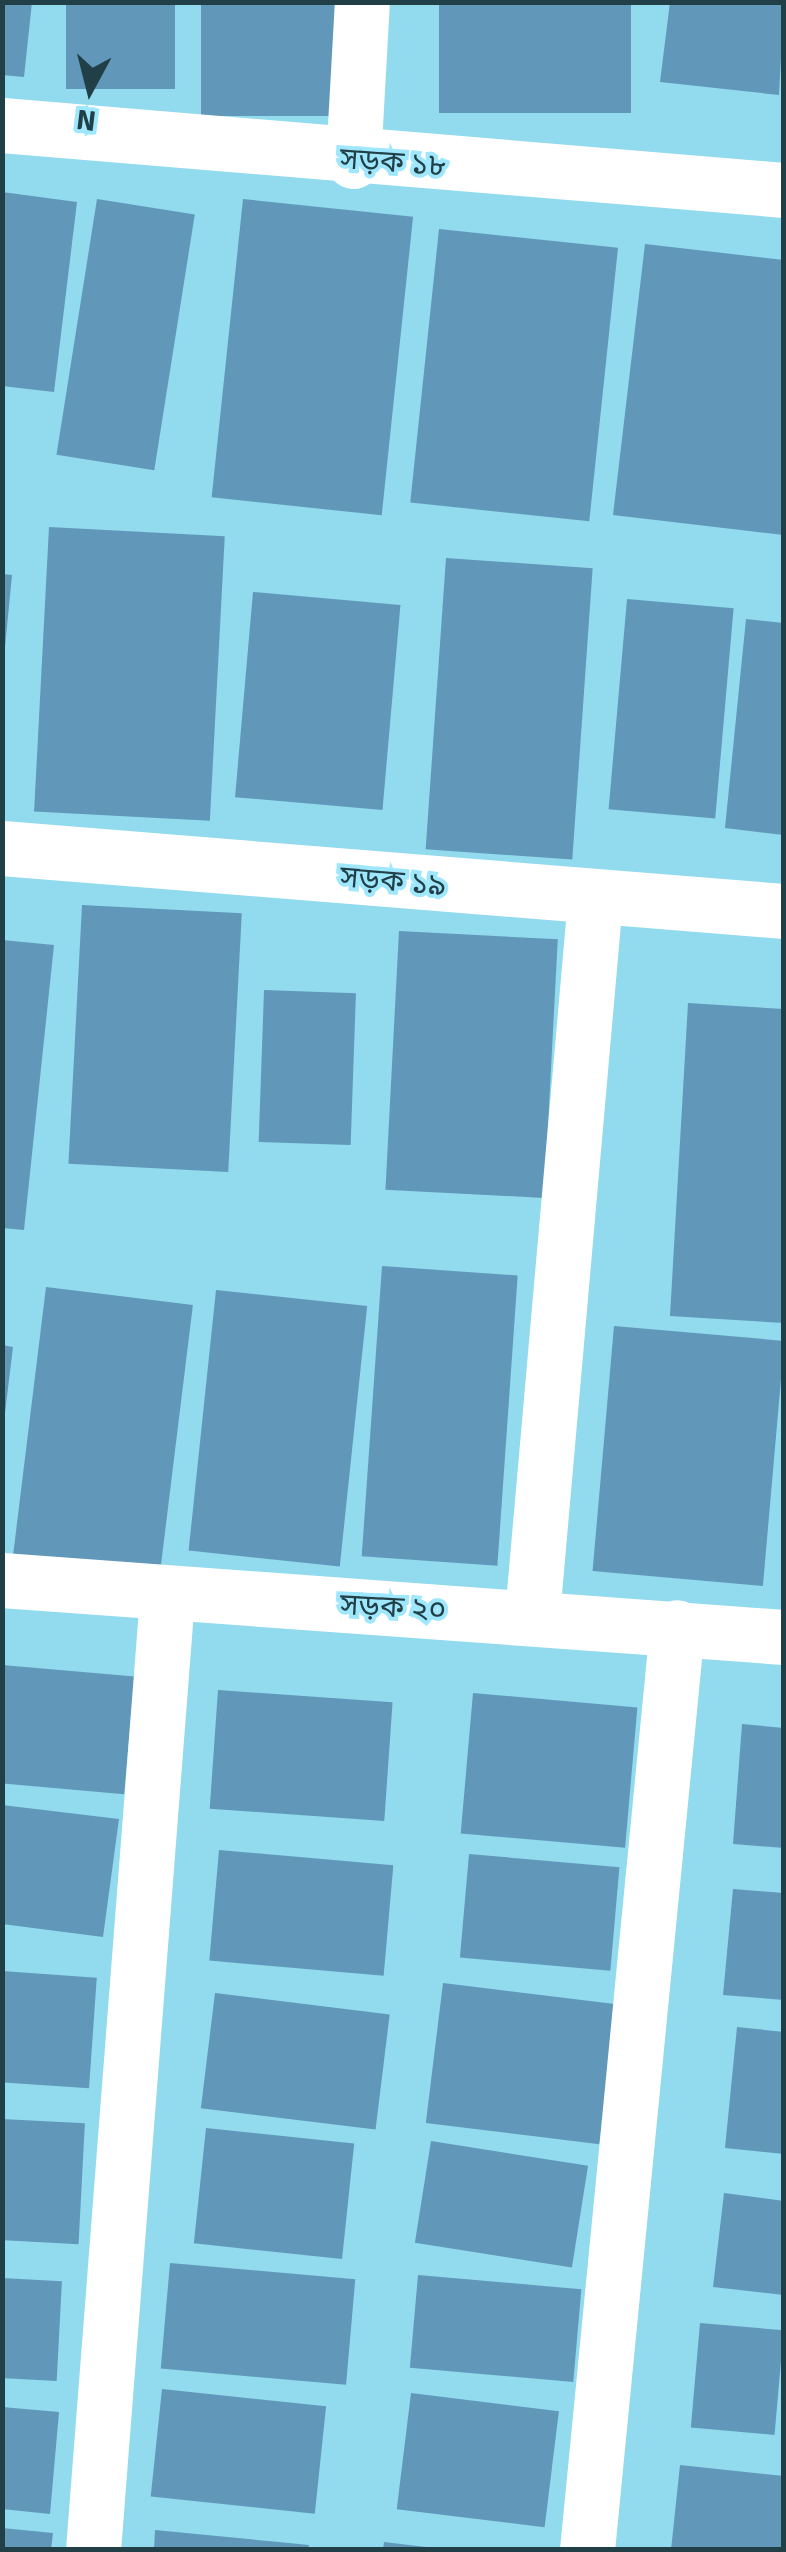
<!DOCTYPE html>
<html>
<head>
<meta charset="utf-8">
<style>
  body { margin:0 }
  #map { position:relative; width:786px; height:2552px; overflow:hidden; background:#92daee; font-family:Signika,"Noto Sans Bengali",sans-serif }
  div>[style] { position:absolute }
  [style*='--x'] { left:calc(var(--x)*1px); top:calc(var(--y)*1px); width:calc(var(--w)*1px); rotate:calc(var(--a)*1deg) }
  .building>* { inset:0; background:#6198ba; transform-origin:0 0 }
  .minor>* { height:55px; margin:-27.5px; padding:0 27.5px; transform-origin:27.5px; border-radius:27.5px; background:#fff }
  span { translate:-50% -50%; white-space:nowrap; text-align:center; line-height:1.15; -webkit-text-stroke:8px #9fe7fc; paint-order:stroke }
  .street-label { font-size:30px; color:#213f47 }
  .frame { position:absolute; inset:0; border:5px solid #213f47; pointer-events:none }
  .north { position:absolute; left:40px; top:40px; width:100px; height:100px; -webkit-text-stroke:8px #9fe7fc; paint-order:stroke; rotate:187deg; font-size:28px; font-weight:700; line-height:40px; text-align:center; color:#213f47 }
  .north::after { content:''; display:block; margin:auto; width:35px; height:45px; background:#213f47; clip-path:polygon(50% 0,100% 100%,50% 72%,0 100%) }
</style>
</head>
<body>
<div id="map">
  <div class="building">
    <div style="clip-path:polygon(2px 2px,32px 2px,24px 77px,2px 75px)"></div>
    <div style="left:66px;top:2px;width:109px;height:87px"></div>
    <div style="left:201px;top:2px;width:136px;height:114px"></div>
    <div style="left:439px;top:2px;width:192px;height:111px"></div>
    <div style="clip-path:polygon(670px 2px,784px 2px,779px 95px,660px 82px)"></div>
    <div style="clip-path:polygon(2px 192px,77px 202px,54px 392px,2px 386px)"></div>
    <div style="left:97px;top:199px;width:99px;height:259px;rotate:9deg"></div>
    <div style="left:243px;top:199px;width:171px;height:300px;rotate:6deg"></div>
    <div style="left:439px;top:229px;width:180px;height:275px;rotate:6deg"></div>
    <div style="clip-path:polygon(645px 244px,784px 260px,784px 535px,613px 515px)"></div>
    <div style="left:49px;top:527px;width:176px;height:285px;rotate:3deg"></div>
    <div style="left:446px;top:558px;width:147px;height:292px;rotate:4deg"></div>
    <div style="clip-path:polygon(2px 574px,12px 575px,5px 647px,2px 647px)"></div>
    <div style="left:253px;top:592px;width:148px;height:206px;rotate:5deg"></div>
    <div style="left:627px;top:599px;width:107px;height:211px;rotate:5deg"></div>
    <div style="clip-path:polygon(746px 619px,784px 623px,784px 835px,725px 828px)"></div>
    <div style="left:82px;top:905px;width:160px;height:259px;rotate:3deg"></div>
    <div style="left:399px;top:931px;width:159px;height:259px;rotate:3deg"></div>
    <div style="clip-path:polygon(2px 940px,54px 945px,24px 1230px,2px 1228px)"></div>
    <div style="left:264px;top:990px;width:92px;height:152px;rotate:2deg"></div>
    <div style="clip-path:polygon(688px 1003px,784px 1009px,784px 1323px,670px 1316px)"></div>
    <div style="left:382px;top:1266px;width:136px;height:291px;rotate:4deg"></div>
    <div style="left:46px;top:1287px;width:148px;height:277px;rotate:7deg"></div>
    <div style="left:216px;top:1290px;width:152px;height:262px;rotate:6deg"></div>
    <div style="left:614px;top:1326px;width:171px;height:246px;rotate:5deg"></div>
    <div style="clip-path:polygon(2px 1345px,13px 1347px,5px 1413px,2px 1413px)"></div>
    <div style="left:2px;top:1665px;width:133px;height:118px;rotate:5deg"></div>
    <div style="left:218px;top:1690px;width:175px;height:119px;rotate:4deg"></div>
    <div style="left:473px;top:1693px;width:165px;height:141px;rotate:5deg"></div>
    <div style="clip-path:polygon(742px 1724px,784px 1728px,784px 1848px,733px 1844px)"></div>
    <div style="clip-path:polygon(2px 1805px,119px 1819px,103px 1937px,2px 1924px)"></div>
    <div style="left:219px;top:1850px;width:175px;height:111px;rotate:5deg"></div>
    <div style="left:469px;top:1854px;width:151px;height:104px;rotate:5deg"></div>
    <div style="clip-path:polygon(733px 1889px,784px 1893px,784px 2000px,723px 1995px)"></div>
    <div style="left:2px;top:1971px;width:95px;height:111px;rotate:4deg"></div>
    <div style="left:443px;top:1983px;width:175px;height:141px;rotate:7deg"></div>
    <div style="left:215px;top:1993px;width:176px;height:116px;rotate:7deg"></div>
    <div style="clip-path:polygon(737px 2027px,784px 2032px,784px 2154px,725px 2148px)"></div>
    <div style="left:2px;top:2119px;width:83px;height:121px;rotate:3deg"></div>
    <div style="left:206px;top:2128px;width:149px;height:116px;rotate:6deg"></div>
    <div style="left:431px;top:2141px;width:159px;height:103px;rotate:9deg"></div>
    <div style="clip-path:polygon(724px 2193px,784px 2201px,784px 2295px,713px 2287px)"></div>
    <div style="left:170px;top:2263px;width:186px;height:106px;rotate:5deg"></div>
    <div style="left:418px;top:2275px;width:164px;height:93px;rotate:5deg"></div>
    <div style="left:2px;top:2278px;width:60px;height:100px;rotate:3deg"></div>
    <div style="left:700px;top:2323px;width:84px;height:105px;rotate:5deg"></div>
    <div style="left:162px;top:2389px;width:165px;height:108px;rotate:6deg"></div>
    <div style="left:411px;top:2393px;width:149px;height:117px;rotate:7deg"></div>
    <div style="clip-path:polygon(2px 2407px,59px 2412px,50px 2514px,2px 2509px)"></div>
    <div style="clip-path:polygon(680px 2465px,784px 2476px,784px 2550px,671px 2550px)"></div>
    <div style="clip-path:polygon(2px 2528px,53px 2533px,51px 2550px,2px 2550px)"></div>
    <div style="clip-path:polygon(155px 2530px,309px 2545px,308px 2550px,154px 2550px)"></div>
    <div style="clip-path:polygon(384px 2542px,426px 2547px,426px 2550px,383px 2550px)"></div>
  </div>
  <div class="minor">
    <div style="--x:2;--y:125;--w:785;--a:4.75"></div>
    <div style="--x:353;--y:161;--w:159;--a:-86.8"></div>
    <div style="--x:2;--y:848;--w:785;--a:4.61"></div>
    <div style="--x:2;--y:1580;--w:784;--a:4.17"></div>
    <div style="--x:532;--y:1615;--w:719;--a:-84.97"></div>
    <div style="--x:93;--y:2550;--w:957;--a:-85.56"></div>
    <div style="--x:587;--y:2550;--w:927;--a:-84.43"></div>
  </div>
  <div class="street-label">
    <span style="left:393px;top:163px;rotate:4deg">সড়ক ১৮</span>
    <span style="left:393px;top:882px;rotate:5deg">সড়ক ১৯</span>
    <span style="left:393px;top:1608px;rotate:3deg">সড়ক ২০</span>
  </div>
  <div class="frame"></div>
  <div class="north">N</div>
</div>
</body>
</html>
